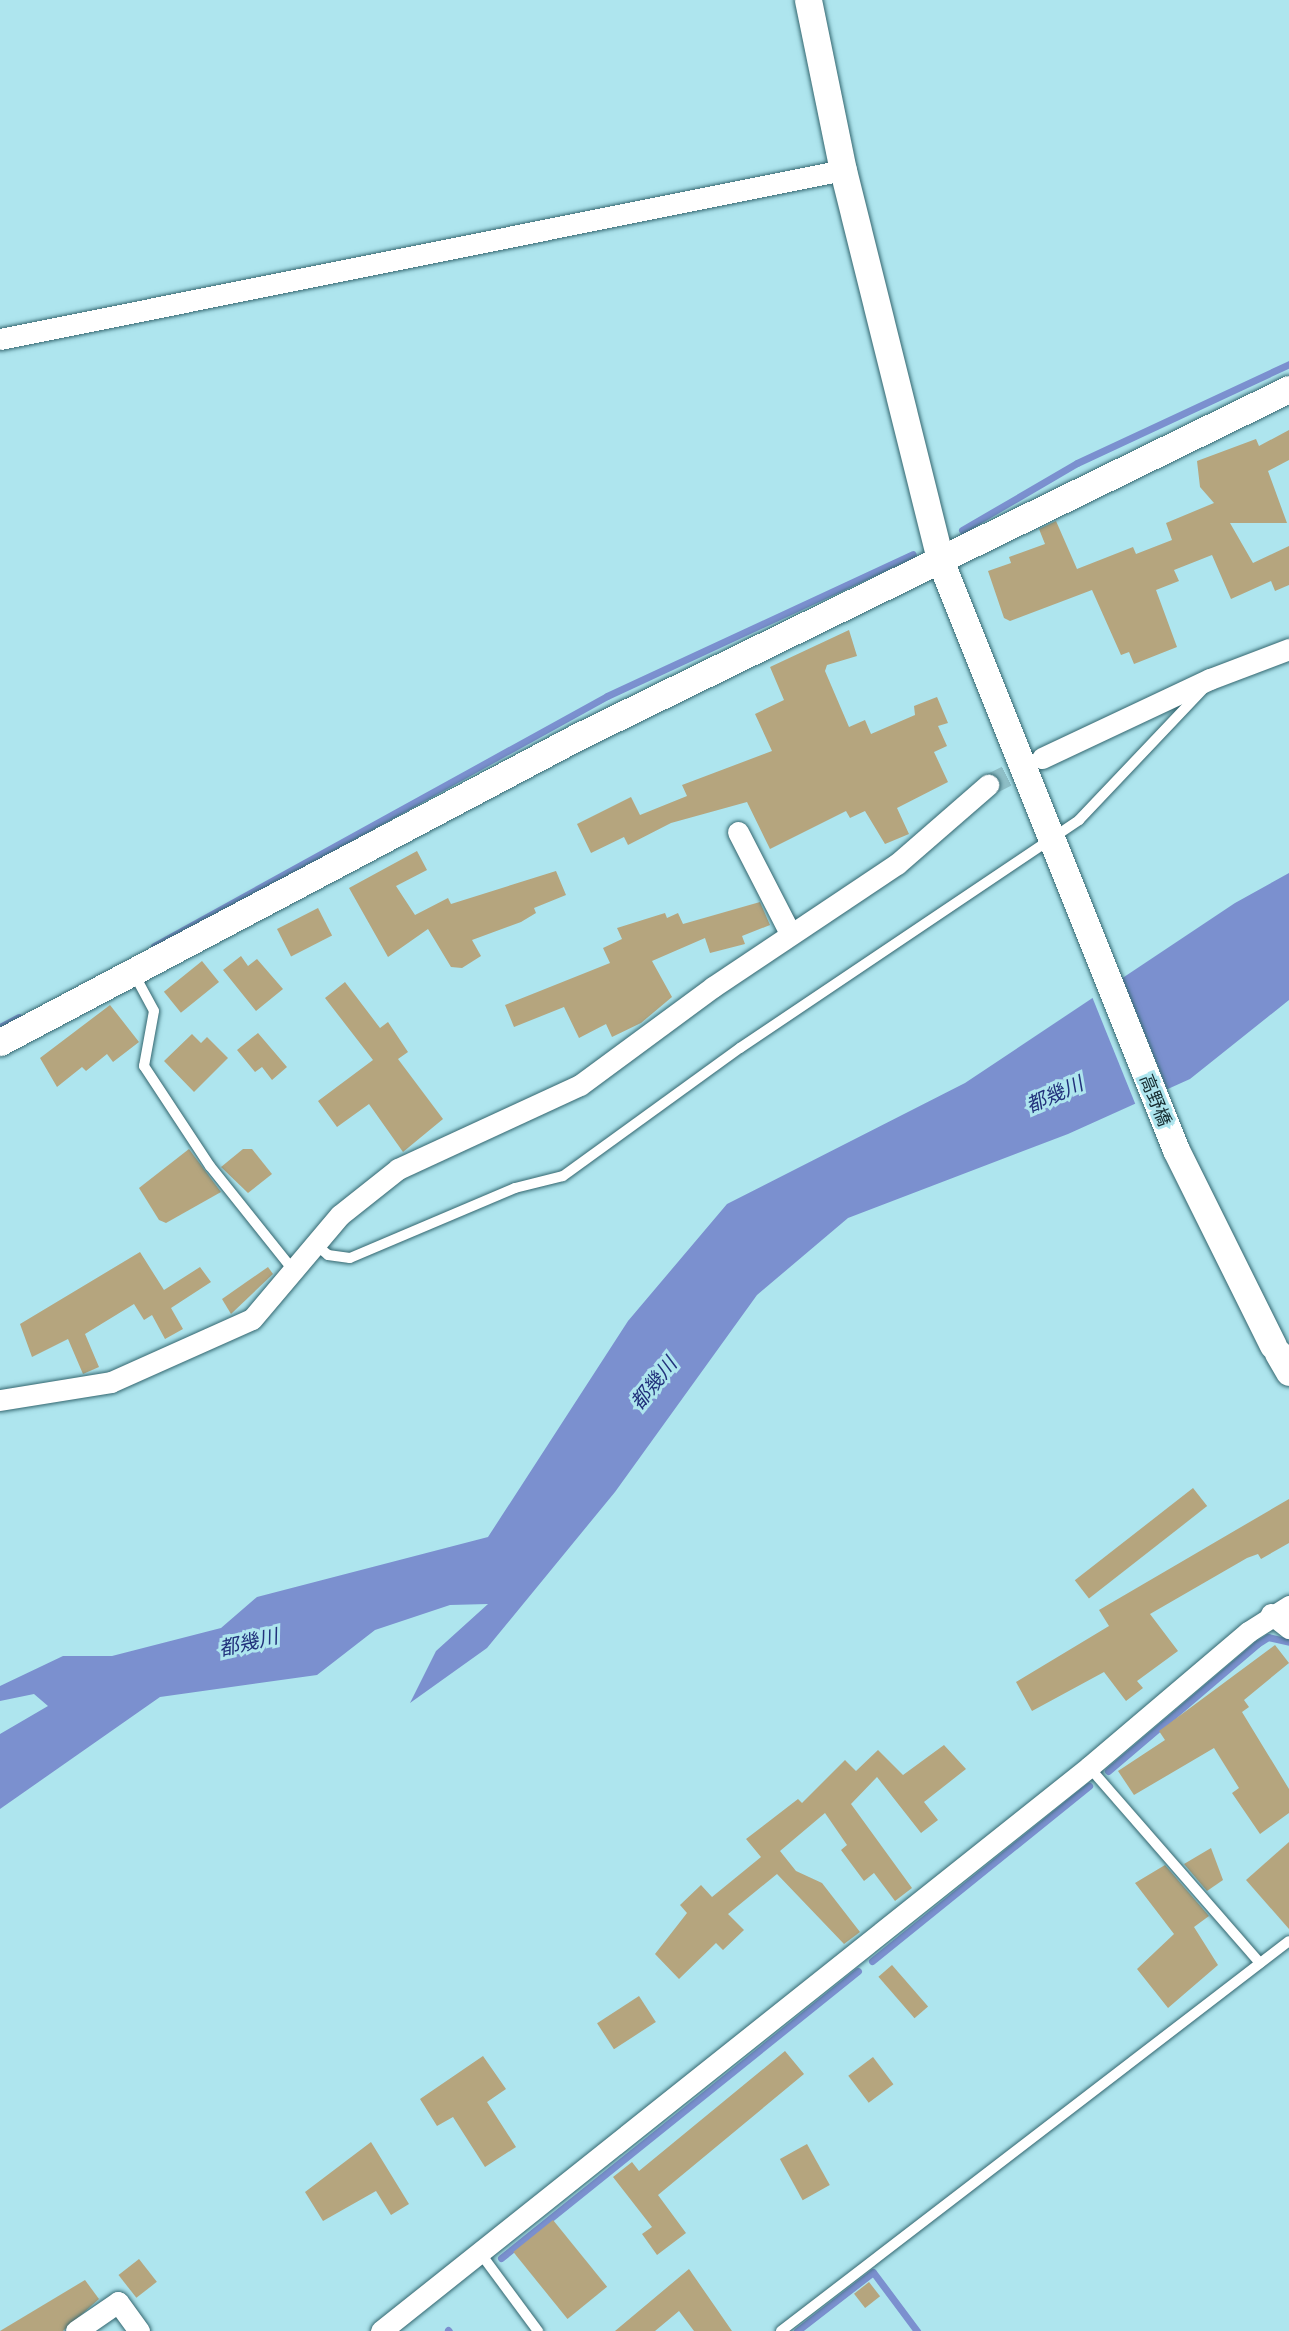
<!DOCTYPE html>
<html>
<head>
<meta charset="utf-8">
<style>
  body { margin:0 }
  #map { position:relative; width:1289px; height:2331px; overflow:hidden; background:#aee5ee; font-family:"Exo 2","Noto Sans JP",sans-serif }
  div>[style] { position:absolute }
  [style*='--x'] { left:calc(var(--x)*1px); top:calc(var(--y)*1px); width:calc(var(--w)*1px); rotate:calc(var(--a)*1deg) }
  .water>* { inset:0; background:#7b90cf }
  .pier>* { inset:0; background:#aee5ee; transform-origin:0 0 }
  .stream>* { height:7px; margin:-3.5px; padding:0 3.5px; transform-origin:3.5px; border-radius:3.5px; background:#7b90cf }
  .building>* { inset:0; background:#b5a57e; transform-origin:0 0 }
  .minor-tunnel>* { height:21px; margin-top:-10.5px; transform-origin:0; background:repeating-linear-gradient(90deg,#8fbfc7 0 21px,transparent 0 31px) }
  .roads { filter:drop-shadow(0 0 2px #33666f) drop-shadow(0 0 2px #33666f) }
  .service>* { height:10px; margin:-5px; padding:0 5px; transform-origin:5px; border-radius:5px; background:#fff }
  .minor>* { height:21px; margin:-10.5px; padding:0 10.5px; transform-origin:10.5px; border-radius:10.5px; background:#fff }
  .tertiary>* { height:27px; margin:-13.5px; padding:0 13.5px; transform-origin:13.5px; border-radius:13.5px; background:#fff }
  span { translate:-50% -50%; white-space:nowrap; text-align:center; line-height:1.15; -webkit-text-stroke:6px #aee5ee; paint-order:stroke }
  .street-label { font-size:18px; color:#14292d }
  .water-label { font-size:20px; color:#21317b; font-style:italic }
</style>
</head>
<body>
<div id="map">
  <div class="water">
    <div style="clip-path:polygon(1289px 873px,1289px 1000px,1190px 1079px,1068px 1134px,848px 1218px,757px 1295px,615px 1492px,487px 1648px,410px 1703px,436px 1651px,488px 1604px,450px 1605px,375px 1630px,317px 1675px,160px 1697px,0 1809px,0 1734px,48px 1706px,34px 1694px,0 1701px,0 1686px,63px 1656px,112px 1656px,221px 1628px,257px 1597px,488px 1537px,628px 1321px,727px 1204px,965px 1083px,1235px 903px)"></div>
  </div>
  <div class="pier">
    <div style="left:1121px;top:975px;width:126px;height:35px;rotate:68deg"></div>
  </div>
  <div class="stream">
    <div style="--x:962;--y:530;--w:133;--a:-30.2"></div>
    <div style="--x:1077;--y:463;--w:234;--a:-25"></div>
    <div style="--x:154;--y:946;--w:517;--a:-28.89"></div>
    <div style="--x:607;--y:696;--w:337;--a:-24.9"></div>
    <div style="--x:0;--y:1027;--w:21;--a:-28"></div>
    <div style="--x:1108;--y:1771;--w:196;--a:-40.4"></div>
    <div style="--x:1257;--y:1644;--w:13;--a:-32"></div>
    <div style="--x:1268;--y:1637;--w:22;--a:13"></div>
    <div style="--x:872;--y:1961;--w:279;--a:-38.9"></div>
    <div style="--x:501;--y:2258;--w:458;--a:-38.8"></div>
    <div style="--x:448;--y:2330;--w:1;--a:45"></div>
    <div style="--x:797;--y:2331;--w:96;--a:-37.8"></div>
    <div style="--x:873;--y:2272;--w:74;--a:53.3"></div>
  </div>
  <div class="building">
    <div style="clip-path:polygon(1289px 430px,1289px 460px,1268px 471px,1287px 523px,1230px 523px,1253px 563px,1289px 546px,1289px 585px,1275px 591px,1271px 581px,1231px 599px,1212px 555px,1174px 570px,1179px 581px,1156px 590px,1177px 647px,1134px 664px,1129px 652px,1121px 655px,1092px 590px,1010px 621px,1004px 618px,988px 571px,1011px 563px,1009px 557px,1045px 544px,1039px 529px,1056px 521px,1077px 569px,1133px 547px,1136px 554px,1172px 540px,1166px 523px,1214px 503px,1200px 487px,1197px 461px,1256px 439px,1259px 446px)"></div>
    <div style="clip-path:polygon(849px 630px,857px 656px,827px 665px,825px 671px,849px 727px,865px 720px,871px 734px,915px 715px,914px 706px,937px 697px,948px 723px,938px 726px,947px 746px,934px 752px,948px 782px,897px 808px,909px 834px,885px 844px,865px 811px,850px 818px,846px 811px,770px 849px,747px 802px,671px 823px,628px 845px,624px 837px,591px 853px,577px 824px,631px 797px,640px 815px,687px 796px,682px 785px,772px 751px,755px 714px,784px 700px,770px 667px)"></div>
    <div style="clip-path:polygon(417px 851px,427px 870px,396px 886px,415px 915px,448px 898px,451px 904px,556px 871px,566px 895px,534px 908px,536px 913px,521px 922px,472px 940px,481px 956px,462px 968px,451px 967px,428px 929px,388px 957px,349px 888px)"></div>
    <div style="clip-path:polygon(760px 902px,770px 925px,742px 936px,745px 944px,710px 953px,705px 938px,652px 961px,672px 997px,641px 1023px,612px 1037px,606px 1024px,579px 1038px,564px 1007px,514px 1027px,505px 1005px,610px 963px,603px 948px,622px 939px,617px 928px,665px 913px,667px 918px,678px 913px,683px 924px)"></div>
    <div style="left:318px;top:908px;width:31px;height:46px;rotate:63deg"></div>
    <div style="clip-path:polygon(241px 956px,248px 966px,257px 959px,283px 989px,256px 1011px,223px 970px)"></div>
    <div style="left:202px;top:961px;width:27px;height:49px;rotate:51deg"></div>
    <div style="clip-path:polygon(345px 982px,380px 1028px,388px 1022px,408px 1052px,398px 1059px,443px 1119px,403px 1152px,369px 1104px,337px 1127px,318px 1101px,373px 1060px,325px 998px)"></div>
    <div style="clip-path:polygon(110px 1005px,139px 1042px,113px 1062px,107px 1054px,86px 1071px,82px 1067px,57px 1087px,40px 1058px)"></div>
    <div style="clip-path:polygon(258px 1033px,287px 1067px,272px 1080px,262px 1067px,255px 1072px,237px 1050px)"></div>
    <div style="clip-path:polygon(192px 1034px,201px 1043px,207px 1037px,228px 1058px,194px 1092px,164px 1061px)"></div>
    <div style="clip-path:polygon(189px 1149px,221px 1192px,166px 1223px,159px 1220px,139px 1188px)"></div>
    <div style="clip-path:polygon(243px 1149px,252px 1149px,272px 1174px,248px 1193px,221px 1167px)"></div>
    <div style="clip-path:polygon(140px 1252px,164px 1290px,200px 1267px,211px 1282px,171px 1308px,183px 1329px,165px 1339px,152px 1315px,144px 1320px,134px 1304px,85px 1334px,99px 1367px,83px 1374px,68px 1339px,32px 1357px,20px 1324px)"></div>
    <div style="clip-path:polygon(268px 1267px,273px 1274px,231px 1314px,222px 1299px)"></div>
    <div style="left:1193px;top:1488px;width:23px;height:150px;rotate:52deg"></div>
    <div style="clip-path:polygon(1289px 1499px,1289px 1543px,1261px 1559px,1258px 1554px,1247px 1558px,1150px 1614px,1178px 1651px,1137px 1681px,1143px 1688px,1126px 1701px,1104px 1672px,1032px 1711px,1016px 1682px,1109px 1626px,1099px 1610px)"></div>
    <div style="clip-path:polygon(1275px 1645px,1289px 1663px,1244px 1700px,1249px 1707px,1242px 1712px,1289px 1789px,1289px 1813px,1260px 1834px,1232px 1793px,1239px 1788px,1214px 1748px,1134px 1795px,1118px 1771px,1165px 1740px,1159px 1731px)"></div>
    <div style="clip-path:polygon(944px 1745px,966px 1769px,924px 1802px,938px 1820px,921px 1833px,877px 1777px,851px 1804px,912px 1888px,895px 1901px,874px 1873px,864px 1881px,841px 1850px,847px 1845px,825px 1813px,780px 1851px,796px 1871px,822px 1883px,860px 1932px,844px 1944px,777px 1874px,728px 1914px,744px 1930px,723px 1950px,716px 1943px,679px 1979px,655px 1954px,687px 1913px,680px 1905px,701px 1885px,712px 1897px,761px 1857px,746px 1839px,798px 1799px,802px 1803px,845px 1760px,856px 1771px,878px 1750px,903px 1775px)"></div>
    <div style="clip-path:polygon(1289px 1842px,1289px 1929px,1246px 1880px)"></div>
    <div style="clip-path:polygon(1211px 1848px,1223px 1880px,1207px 1891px,1184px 1864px)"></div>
    <div style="clip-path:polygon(1165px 1865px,1209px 1916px,1194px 1927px,1218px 1965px,1168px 2008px,1137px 1969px,1174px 1934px,1135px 1883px)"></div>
    <div style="left:892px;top:1965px;width:55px;height:18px;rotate:49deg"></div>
    <div style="left:639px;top:1996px;width:31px;height:50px;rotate:57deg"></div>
    <div style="clip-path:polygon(785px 2051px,804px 2074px,658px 2195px,686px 2233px,657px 2255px,642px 2234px,652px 2227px,613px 2177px,632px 2162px,639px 2171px)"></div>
    <div style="clip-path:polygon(483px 2056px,506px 2089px,487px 2102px,516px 2147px,485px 2167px,453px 2117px,437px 2126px,420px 2099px)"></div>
    <div style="left:873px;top:2057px;width:34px;height:31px;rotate:53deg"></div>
    <div style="clip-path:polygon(371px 2142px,409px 2204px,391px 2215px,376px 2191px,323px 2221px,305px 2192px)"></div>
    <div style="left:807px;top:2144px;width:47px;height:31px;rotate:61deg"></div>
    <div style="left:553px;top:2220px;width:86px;height:51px;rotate:51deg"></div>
    <div style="left:139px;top:2259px;width:29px;height:26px;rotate:52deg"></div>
    <div style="clip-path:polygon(689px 2269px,732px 2331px,694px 2331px,679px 2311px,655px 2331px,615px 2331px)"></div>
    <div style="clip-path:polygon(85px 2280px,99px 2299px,63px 2331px,0 2331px)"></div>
    <div style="left:869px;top:2282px;width:18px;height:19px;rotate:52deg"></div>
  </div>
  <div class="minor-tunnel">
    <div style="--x:988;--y:785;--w:54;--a:-26.6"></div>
  </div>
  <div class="roads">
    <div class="service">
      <div style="--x:133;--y:972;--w:44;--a:61.7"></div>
      <div style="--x:154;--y:1011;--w:56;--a:100.3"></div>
      <div style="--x:144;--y:1066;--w:120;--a:56.6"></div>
      <div style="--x:210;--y:1166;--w:133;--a:51.4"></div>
      <div style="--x:315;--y:1244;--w:17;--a:40"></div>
      <div style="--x:328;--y:1255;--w:22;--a:8"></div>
      <div style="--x:350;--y:1258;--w:179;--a:-23"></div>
      <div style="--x:515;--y:1188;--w:49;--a:-14"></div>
      <div style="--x:563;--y:1176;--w:218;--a:-35.9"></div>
      <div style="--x:740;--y:1048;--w:409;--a:-33.9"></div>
      <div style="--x:1079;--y:820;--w:187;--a:-46.5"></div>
      <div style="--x:1089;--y:1767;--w:260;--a:48.9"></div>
      <div style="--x:481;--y:2254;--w:96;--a:53.5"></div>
      <div style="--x:781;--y:2331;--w:640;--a:-37.51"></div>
    </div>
    <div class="minor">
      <div style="--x:0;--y:339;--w:860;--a:-11.34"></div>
      <div style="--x:1042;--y:758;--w:186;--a:-25.2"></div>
      <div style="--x:1210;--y:679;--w:85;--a:-20.8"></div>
      <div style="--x:738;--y:832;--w:114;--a:62.8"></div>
      <div style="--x:0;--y:1400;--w:112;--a:-9.2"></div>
      <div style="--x:111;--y:1382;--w:154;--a:-24.1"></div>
      <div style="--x:252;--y:1319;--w:136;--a:-49.8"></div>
      <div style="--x:340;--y:1215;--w:74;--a:-38.4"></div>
      <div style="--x:398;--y:1169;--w:200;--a:-24.8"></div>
      <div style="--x:580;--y:1085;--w:165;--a:-36.4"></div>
      <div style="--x:713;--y:987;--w:221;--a:-33.8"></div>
      <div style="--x:897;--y:864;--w:121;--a:-41"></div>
      <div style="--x:1271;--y:1614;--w:23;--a:38"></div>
      <div style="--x:76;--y:2331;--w:51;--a:-34.6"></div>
      <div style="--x:118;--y:2302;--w:36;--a:54"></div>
      <div style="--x:381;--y:2331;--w:905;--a:-38.54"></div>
      <div style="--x:1089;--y:1767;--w:209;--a:-40.3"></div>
      <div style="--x:1248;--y:1632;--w:49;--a:-32.4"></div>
    </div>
    <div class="tertiary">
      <div style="--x:808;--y:0;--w:174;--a:78.4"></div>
      <div style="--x:843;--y:170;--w:402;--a:76"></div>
      <div style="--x:940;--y:560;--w:635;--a:68.2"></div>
      <div style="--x:1176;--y:1150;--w:218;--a:63.6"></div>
      <div style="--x:0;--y:1042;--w:653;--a:-27.86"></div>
      <div style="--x:577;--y:737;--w:792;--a:-26.05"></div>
      <div style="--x:1278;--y:1353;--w:22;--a:60"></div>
    </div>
  </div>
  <div class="street-label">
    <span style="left:1156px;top:1100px;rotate:68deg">高野橋</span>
  </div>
  <div class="water-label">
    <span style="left:1054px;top:1094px;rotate:-24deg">都幾川</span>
    <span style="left:653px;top:1383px;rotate:-51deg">都幾川</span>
    <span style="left:248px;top:1642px;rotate:-13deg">都幾川</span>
  </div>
</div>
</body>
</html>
